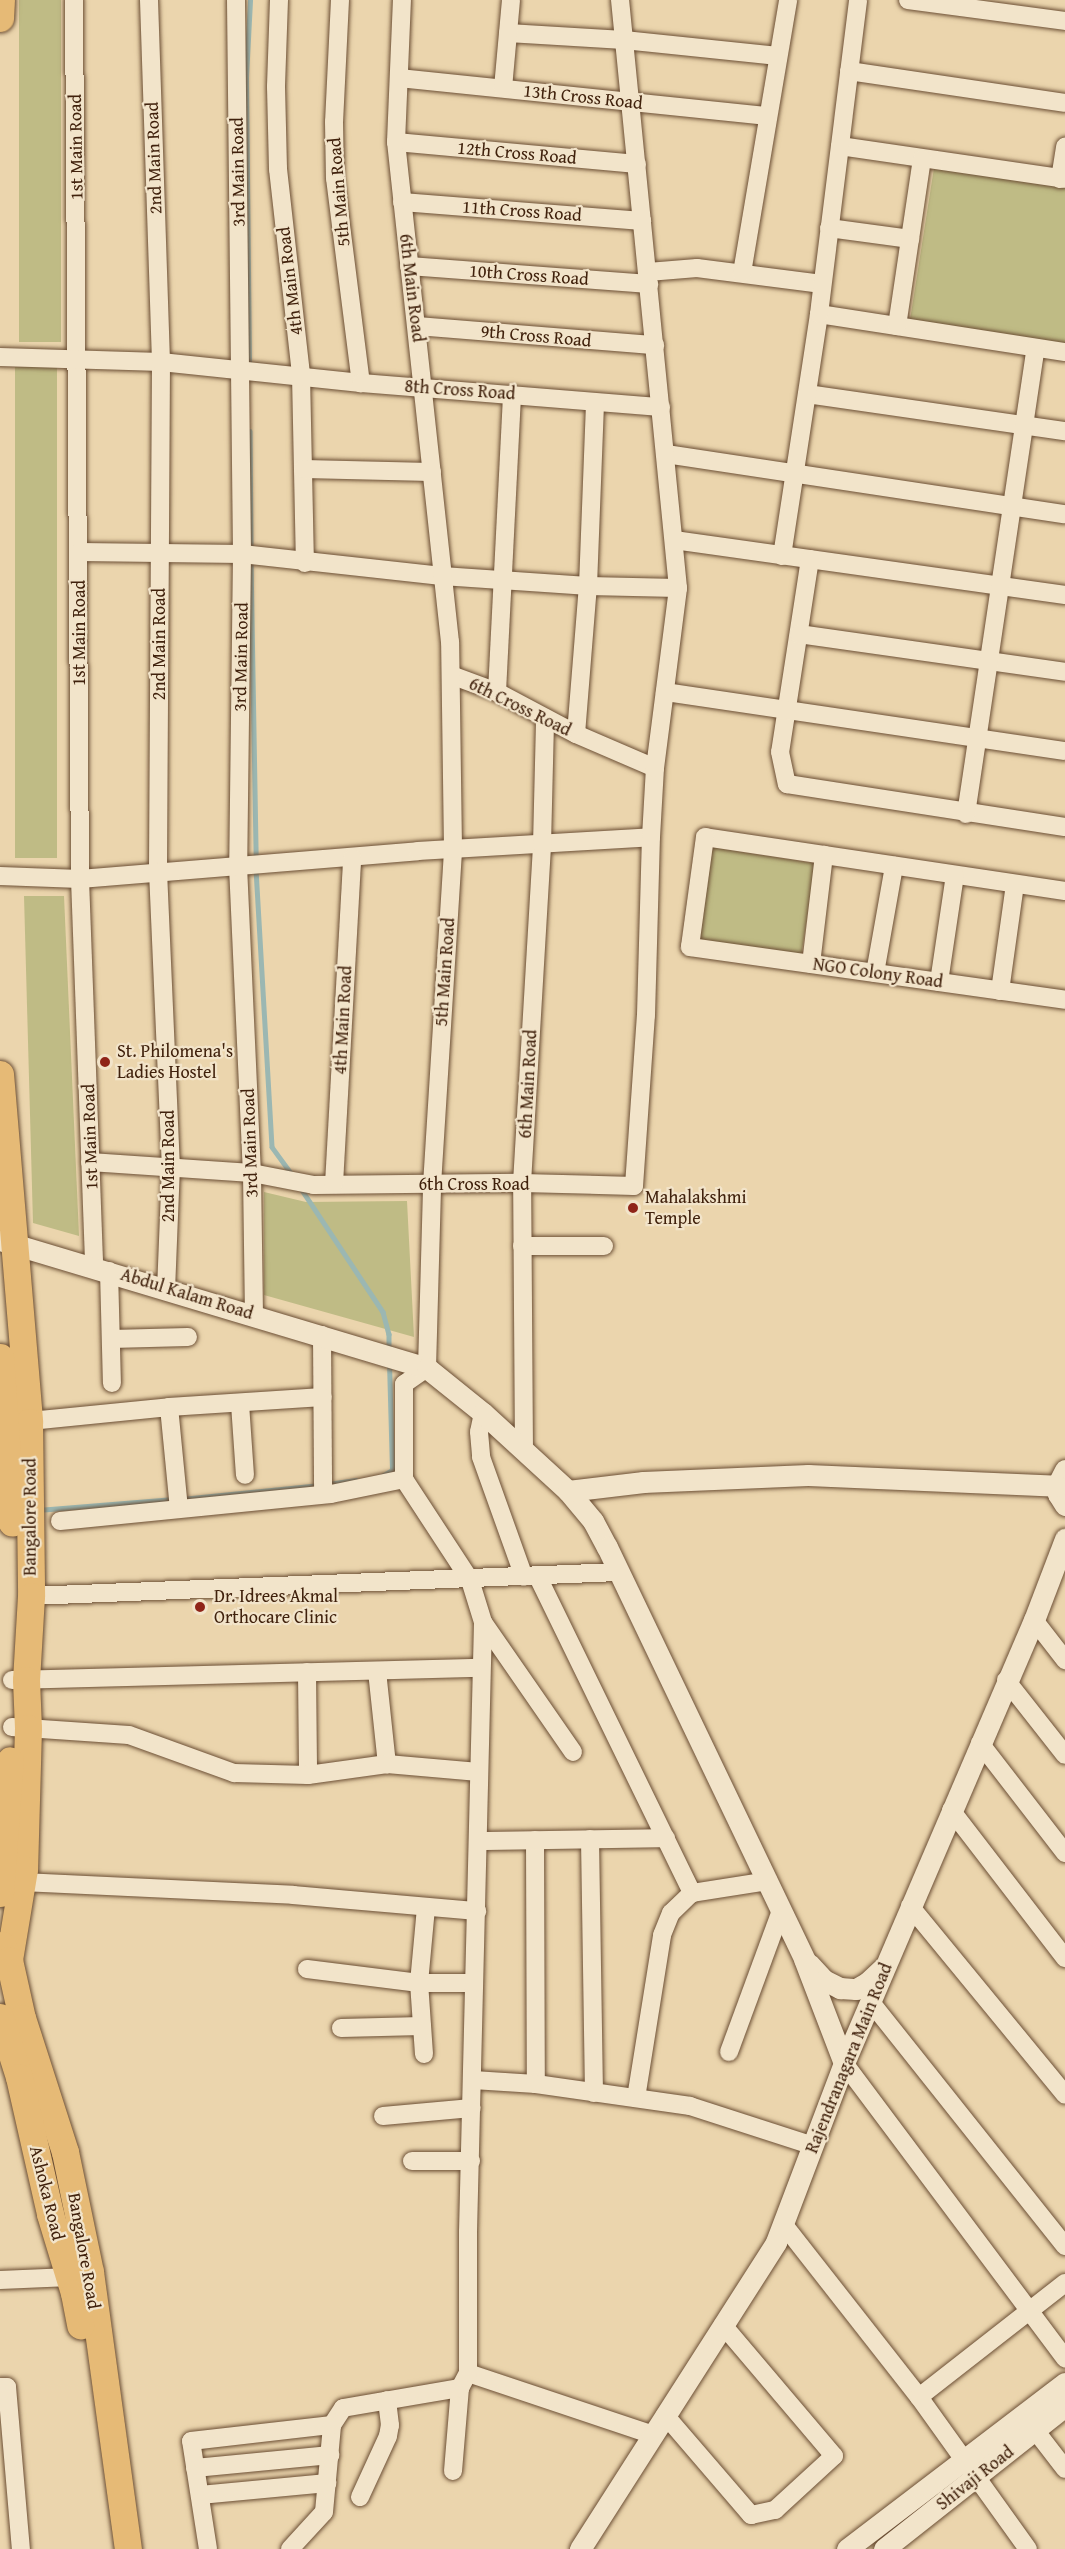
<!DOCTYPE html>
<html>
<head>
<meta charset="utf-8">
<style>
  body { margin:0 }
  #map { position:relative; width:1065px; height:2549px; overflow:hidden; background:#ebd5ad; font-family:"Gentium Book Plus",serif }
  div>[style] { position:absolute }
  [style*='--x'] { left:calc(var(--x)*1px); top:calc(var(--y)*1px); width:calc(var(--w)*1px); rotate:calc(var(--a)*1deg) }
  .green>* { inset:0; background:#bfbb85; transform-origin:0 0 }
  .stream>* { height:4.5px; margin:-2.25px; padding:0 2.25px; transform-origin:2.25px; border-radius:2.25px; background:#9bb7b2 }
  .roads { filter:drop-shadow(0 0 2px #6b4e34) drop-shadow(0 0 2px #6b4e34) }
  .minor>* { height:18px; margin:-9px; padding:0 9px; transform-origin:9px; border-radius:9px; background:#f2e4ca }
  .tertiary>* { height:21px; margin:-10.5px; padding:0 10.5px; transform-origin:10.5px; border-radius:10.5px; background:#f2e4ca }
  .primary>* { height:27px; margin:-13.5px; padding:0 13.5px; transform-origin:13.5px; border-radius:13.5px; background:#e6ba76 }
  .dots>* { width:16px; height:16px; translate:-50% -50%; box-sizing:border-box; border:3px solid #f2e4ca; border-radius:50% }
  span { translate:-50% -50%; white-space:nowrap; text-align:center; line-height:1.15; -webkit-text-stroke:4.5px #f2e4ca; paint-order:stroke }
  .street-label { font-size:18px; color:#40210c }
  .poi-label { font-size:18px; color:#40210c }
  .left { translate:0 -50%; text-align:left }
</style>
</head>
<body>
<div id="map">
  <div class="green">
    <div style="left:19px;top:0;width:42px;height:342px"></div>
    <div style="clip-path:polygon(934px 168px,1065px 188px,1065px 344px,910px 320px)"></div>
    <div style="left:15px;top:367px;width:42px;height:491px"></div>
    <div style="left:711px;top:847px;width:106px;height:95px;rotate:9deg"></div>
    <div style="clip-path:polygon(24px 896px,64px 896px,79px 1236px,33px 1223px)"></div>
    <div style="clip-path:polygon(264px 1192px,306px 1202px,407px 1201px,414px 1337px,264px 1295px)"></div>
  </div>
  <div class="stream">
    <div style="--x:249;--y:366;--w:289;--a:-90.6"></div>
    <div style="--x:246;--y:77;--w:77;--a:-87"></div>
    <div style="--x:250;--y:431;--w:121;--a:89.5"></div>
    <div style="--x:251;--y:560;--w:301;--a:89"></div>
    <div style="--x:256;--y:869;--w:278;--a:86.7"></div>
    <div style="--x:272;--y:1147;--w:34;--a:54"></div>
    <div style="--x:300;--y:1187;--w:150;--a:56.4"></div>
    <div style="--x:383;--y:1312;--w:23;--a:75"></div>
    <div style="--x:389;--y:1334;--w:16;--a:90"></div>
    <div style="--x:382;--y:1476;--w:12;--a:-31"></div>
    <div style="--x:392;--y:1470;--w:108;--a:-91.6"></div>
    <div style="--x:328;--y:1484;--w:28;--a:-8"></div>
    <div style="--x:182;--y:1499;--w:139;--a:-5.8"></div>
    <div style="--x:38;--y:1510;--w:136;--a:-4.6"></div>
  </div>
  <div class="roads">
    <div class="minor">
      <div style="--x:74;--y:0;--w:879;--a:89.61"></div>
      <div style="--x:80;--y:879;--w:387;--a:87.9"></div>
      <div style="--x:149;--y:0;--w:362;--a:88.1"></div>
      <div style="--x:161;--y:362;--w:509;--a:90.34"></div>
      <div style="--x:158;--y:871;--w:295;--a:87.5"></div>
      <div style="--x:171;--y:1166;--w:122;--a:92.3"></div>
      <div style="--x:236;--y:0;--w:554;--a:89.38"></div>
      <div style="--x:242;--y:554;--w:312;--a:90.7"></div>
      <div style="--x:238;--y:866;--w:307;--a:87.4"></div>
      <div style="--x:252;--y:1173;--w:142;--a:89.2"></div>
      <div style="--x:279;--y:0;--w:87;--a:92"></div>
      <div style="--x:276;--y:87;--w:82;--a:88.6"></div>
      <div style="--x:278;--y:169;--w:207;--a:83.6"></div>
      <div style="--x:301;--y:375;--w:188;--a:88.8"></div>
      <div style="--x:340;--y:0;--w:122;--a:92.8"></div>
      <div style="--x:334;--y:122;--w:56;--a:89"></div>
      <div style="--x:335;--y:178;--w:207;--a:82.8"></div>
      <div style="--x:908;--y:0;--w:158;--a:7.6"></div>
      <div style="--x:508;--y:33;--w:116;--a:3.5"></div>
      <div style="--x:624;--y:40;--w:155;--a:5.9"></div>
      <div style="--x:849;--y:71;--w:218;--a:8.4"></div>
      <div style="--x:399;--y:78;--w:371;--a:5.9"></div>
      <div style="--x:503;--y:88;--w:88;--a:-84.8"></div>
      <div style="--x:396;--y:142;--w:242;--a:5.2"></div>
      <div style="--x:840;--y:146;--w:227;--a:8.3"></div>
      <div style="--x:1060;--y:179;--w:33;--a:-81"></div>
      <div style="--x:402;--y:202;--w:241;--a:4.5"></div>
      <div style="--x:829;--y:228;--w:82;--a:7.7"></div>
      <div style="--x:409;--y:266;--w:241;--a:4.3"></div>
      <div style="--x:648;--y:272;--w:49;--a:-4.7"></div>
      <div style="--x:697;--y:268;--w:126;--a:7.3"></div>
      <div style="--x:742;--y:273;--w:277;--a:-80.4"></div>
      <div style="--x:819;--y:314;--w:249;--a:8.8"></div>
      <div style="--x:417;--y:326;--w:239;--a:4.6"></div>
      <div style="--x:897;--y:326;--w:169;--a:-81.5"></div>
      <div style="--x:0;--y:357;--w:161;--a:1.8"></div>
      <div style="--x:161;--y:362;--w:201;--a:6"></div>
      <div style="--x:361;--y:383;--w:301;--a:4.6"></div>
      <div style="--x:807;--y:394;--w:261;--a:8.2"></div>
      <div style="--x:666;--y:454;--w:403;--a:8.6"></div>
      <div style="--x:303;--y:469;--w:129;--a:1.3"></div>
      <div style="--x:674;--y:540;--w:395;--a:8"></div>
      <div style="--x:79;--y:552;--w:163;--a:0.7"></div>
      <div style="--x:242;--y:554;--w:201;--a:6.3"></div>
      <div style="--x:442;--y:576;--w:146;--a:3.9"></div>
      <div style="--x:588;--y:586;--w:90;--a:1.3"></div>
      <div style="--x:782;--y:556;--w:245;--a:-81.3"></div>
      <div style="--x:819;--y:314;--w:316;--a:-82.9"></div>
      <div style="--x:810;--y:559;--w:195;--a:98.8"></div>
      <div style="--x:780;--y:752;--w:33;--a:78"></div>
      <div style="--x:787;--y:784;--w:281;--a:8.8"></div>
      <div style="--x:799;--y:634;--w:269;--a:8.1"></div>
      <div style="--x:451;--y:675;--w:49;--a:20.3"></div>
      <div style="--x:497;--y:692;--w:89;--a:28"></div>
      <div style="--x:576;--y:734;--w:86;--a:23.3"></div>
      <div style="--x:497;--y:692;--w:298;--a:-87.1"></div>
      <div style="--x:665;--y:692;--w:404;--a:8.4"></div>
      <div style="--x:576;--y:734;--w:148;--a:-85.4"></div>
      <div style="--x:588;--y:586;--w:183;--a:-87.8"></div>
      <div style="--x:966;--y:814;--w:471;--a:-81.5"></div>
      <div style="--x:0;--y:876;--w:80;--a:2.1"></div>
      <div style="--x:80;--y:879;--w:339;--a:-4.7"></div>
      <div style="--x:418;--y:851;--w:233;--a:-3.4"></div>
      <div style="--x:1065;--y:891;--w:364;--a:-171.5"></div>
      <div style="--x:705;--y:837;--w:111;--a:97.8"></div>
      <div style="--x:690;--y:947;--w:379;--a:8"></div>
      <div style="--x:811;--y:964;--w:110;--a:-83.2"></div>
      <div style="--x:875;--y:973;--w:109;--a:-79.9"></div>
      <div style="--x:939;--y:982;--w:108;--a:-81.5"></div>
      <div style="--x:1000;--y:991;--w:108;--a:-82"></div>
      <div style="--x:90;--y:1162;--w:162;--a:3.9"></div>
      <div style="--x:252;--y:1173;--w:63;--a:11"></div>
      <div style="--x:314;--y:1185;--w:208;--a:-0.6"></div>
      <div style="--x:522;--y:1183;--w:112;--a:1.5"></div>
      <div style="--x:634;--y:1186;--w:171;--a:-86"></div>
      <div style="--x:646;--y:1015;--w:178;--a:-88.4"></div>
      <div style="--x:651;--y:837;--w:69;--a:-86.7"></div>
      <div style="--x:655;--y:768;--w:181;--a:-82.7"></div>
      <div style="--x:678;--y:588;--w:591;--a:-95.63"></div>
      <div style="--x:334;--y:1184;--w:327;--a:-86.8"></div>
      <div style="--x:522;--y:1246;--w:82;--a:0"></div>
      <div style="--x:109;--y:1271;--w:112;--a:88.5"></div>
      <div style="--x:322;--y:1335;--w:159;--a:89.6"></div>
      <div style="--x:111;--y:1339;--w:77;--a:-1.5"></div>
      <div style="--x:240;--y:1404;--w:71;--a:86"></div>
      <div style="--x:169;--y:1407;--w:102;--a:84.4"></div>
      <div style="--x:483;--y:1413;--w:19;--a:102"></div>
      <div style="--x:479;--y:1432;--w:25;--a:85"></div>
      <div style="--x:481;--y:1457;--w:127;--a:70.3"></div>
      <div style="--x:20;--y:1422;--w:150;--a:-5.7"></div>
      <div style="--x:169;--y:1407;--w:154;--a:-3.7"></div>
      <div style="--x:524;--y:1451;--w:268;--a:-90.4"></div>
      <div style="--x:522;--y:1183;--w:339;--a:-86.6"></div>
      <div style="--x:542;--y:845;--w:127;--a:-88.6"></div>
      <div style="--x:60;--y:1521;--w:272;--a:-5.7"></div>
      <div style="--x:331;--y:1494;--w:75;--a:-11.6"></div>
      <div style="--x:538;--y:1577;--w:352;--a:64"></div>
      <div style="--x:31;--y:1596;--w:588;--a:-2.34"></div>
      <div style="--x:1034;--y:1620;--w:51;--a:52.2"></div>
      <div style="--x:483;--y:1622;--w:158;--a:55.3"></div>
      <div style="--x:377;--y:1671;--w:94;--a:83.9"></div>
      <div style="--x:307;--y:1672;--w:103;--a:89.4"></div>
      <div style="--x:12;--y:1680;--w:469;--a:-1.5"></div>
      <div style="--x:1006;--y:1680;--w:95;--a:51.8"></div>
      <div style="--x:12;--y:1727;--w:117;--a:3.9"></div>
      <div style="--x:129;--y:1735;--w:112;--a:19.9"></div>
      <div style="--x:234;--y:1773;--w:74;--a:1.5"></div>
      <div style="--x:308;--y:1775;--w:80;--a:-7.9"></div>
      <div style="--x:387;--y:1764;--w:92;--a:5"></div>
      <div style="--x:980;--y:1743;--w:139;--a:52.3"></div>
      <div style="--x:951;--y:1810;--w:187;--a:52.4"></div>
      <div style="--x:590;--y:1839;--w:254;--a:89.1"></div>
      <div style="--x:535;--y:1840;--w:244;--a:89.8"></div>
      <div style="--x:479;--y:1841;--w:187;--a:-0.9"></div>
      <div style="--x:22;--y:1882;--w:271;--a:2.7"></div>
      <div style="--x:293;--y:1895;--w:185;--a:5"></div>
      <div style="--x:910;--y:1906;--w:244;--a:50.6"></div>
      <div style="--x:307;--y:1969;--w:113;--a:7.1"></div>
      <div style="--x:419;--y:1983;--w:54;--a:0"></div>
      <div style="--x:870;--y:2001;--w:313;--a:51.5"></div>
      <div style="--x:341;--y:2028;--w:81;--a:-1.4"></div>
      <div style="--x:729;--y:2052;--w:150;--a:-69.8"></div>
      <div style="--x:424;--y:2054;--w:71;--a:-94"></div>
      <div style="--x:419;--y:1983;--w:76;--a:-84.7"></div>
      <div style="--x:844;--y:2063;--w:369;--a:53.2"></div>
      <div style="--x:473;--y:2080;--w:63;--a:3.6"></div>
      <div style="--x:536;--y:2084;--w:156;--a:8.1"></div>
      <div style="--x:690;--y:2106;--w:130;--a:17.9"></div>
      <div style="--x:636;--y:2098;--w:165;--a:-80.9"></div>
      <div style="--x:662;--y:1935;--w:24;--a:-68"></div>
      <div style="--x:671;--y:1913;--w:29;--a:-44"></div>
      <div style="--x:692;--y:1893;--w:77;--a:-9"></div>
      <div style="--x:383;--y:2116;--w:89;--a:-5.1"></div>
      <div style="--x:412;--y:2161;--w:59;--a:0"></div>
      <div style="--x:784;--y:2225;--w:219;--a:51.9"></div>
      <div style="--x:919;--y:2397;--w:187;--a:54.4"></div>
      <div style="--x:0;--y:2280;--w:70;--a:-2.5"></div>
      <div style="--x:468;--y:2373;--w:195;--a:18.5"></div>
      <div style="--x:0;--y:2387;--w:7;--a:0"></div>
      <div style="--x:7;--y:2387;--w:163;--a:85.1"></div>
      <div style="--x:919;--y:2397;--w:185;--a:-38"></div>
      <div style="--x:665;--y:2415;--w:132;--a:49.3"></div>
      <div style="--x:751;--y:2515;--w:25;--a:-12"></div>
      <div style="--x:775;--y:2510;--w:80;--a:-42.5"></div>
      <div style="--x:834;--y:2456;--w:172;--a:-130.3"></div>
      <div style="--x:1035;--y:2430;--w:49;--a:52.4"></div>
      <div style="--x:195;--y:2468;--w:136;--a:-5.5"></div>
      <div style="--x:453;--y:2471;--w:83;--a:-85.2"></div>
      <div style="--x:200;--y:2495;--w:128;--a:-5.4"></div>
      <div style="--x:360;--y:2497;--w:67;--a:-65.3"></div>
      <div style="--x:388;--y:2436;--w:11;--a:-80"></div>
      <div style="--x:390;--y:2425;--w:25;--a:-97"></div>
      <div style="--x:208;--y:2549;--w:109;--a:-98.9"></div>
      <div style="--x:191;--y:2441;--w:142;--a:-6.5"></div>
      <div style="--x:290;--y:2549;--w:50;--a:-47.4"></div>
      <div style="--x:324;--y:2512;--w:87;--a:-84.7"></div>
      <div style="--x:332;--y:2425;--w:20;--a:-57"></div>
      <div style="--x:343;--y:2408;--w:119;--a:-9.7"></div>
      <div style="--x:460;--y:2388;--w:17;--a:-62"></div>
      <div style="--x:468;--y:2373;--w:141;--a:-90"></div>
      <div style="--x:468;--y:2232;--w:610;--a:-88.59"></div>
      <div style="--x:483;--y:1622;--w:44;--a:-107.2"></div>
      <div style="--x:470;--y:1580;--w:121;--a:-123.2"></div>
      <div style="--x:404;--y:1479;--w:95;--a:-90"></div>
      <div style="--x:404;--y:1384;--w:28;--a:-35"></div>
      <div style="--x:427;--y:1368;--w:183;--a:-88.4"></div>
      <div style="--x:432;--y:1185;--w:337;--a:-86.4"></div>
      <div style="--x:453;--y:849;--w:207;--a:-90.8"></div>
      <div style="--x:450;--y:642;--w:503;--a:-96.16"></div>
      <div style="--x:396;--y:142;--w:142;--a:-87.6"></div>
    </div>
    <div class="tertiary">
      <div style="--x:0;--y:1240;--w:446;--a:16.7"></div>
      <div style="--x:427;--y:1368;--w:72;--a:38.8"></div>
      <div style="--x:483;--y:1413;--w:115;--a:42.5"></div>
      <div style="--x:568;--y:1491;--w:39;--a:50"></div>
      <div style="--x:593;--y:1521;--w:30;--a:62"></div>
      <div style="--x:607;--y:1547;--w:457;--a:64.4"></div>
      <div style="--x:804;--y:1959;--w:111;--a:69"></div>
      <div style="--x:1065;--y:1470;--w:18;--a:117"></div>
      <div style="--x:1057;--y:1486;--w:8;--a:83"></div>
      <div style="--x:1058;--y:1494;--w:13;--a:58"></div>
      <div style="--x:568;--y:1491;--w:76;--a:-6.8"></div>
      <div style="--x:643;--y:1482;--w:165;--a:-2.4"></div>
      <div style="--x:808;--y:1475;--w:249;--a:2.5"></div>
      <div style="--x:809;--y:1964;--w:22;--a:47"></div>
      <div style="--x:824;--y:1980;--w:18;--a:27"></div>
      <div style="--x:840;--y:1988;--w:16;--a:4"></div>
      <div style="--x:856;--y:1989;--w:14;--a:-30"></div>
      <div style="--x:868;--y:1982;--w:19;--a:-43"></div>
      <div style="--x:580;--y:2549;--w:364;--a:-57.4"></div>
      <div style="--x:776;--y:2242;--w:191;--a:-69.2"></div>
      <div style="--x:844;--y:2063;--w:482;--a:-66.8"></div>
      <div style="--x:1034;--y:1620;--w:87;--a:-69.1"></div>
      <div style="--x:847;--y:2549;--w:274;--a:-37.3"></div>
      <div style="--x:884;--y:2549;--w:231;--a:-38.3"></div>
    </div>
    <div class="primary">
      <div style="--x:0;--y:18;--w:18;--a:-87"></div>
      <div style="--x:0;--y:1074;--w:349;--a:85.2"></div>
      <div style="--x:29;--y:1422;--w:174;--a:89.3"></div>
      <div style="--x:31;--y:1596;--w:84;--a:93.4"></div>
      <div style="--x:26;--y:1680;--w:48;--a:87.6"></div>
      <div style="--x:28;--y:1728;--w:141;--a:91.6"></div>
      <div style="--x:24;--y:1869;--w:92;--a:99.4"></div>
      <div style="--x:0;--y:1357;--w:166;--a:85.9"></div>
      <div style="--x:0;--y:1893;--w:133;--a:-85.7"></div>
      <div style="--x:2;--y:1945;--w:17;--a:65"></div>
      <div style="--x:9;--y:1960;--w:59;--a:77.4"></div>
      <div style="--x:22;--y:2018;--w:141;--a:72.2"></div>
      <div style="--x:65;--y:2152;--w:123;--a:78.2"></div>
      <div style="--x:90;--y:2272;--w:280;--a:82.2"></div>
      <div style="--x:0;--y:2017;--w:63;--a:72.4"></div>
      <div style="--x:19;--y:2077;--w:140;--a:77.2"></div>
      <div style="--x:50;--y:2214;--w:83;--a:73.1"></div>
      <div style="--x:74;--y:2293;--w:33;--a:79"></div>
    </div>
  </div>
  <div class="dots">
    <div style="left:105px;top:1062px;background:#8f2418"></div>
    <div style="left:633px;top:1208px;background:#8f2418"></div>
    <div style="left:200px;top:1607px;background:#8f2418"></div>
  </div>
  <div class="street-label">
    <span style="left:583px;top:97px;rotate:6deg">13th Cross Road</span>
    <span style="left:76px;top:147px;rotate:-91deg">1st Main Road</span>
    <span style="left:517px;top:153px;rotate:5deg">12th Cross Road</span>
    <span style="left:154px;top:158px;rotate:-92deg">2nd Main Road</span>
    <span style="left:238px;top:172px;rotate:-91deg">3rd Main Road</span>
    <span style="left:339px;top:192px;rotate:-95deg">5th Main Road</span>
    <span style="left:522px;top:211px;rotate:4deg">11th Cross Road</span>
    <span style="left:529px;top:275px;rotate:4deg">10th Cross Road</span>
    <span style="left:290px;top:281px;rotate:-97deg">4th Main Road</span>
    <span style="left:412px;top:288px;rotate:83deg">6th Main Road</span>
    <span style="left:536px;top:336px;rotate:5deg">9th Cross Road</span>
    <span style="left:460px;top:390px;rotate:4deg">8th Cross Road</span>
    <span style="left:79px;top:633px;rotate:-90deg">1st Main Road</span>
    <span style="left:159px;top:644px;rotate:-90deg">2nd Main Road</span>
    <span style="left:241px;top:657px;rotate:-89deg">3rd Main Road</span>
    <span style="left:520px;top:707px;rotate:26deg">6th Cross Road</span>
    <span style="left:445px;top:972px;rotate:-86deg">5th Main Road</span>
    <span style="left:878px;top:973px;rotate:8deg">NGO Colony Road</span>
    <span style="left:343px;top:1020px;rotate:-87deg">4th Main Road</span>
    <span style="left:528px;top:1084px;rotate:-87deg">6th Main Road</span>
    <span style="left:90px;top:1137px;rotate:-92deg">1st Main Road</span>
    <span style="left:250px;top:1143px;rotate:-92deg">3rd Main Road</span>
    <span style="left:168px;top:1166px;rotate:-90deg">2nd Main Road</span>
    <span style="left:474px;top:1184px">6th Cross Road</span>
    <span style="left:187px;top:1294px;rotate:17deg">Abdul Kalam Road</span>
    <span style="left:30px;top:1517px;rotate:-90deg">Bangalore Road</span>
    <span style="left:849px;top:2058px;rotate:-68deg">Rajendranagara Main Road</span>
    <span style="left:47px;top:2193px;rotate:76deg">Ashoka Road</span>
    <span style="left:84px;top:2251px;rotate:80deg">Bangalore Road</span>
    <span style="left:975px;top:2478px;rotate:-38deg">Shivaji Road</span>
  </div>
  <div class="poi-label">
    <span class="left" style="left:117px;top:1062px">St. Philomena's<br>Ladies Hostel</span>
    <span class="left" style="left:645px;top:1208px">Mahalakshmi<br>Temple</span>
    <span class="left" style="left:214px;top:1607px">Dr. Idrees Akmal<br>Orthocare Clinic</span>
  </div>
</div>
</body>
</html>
